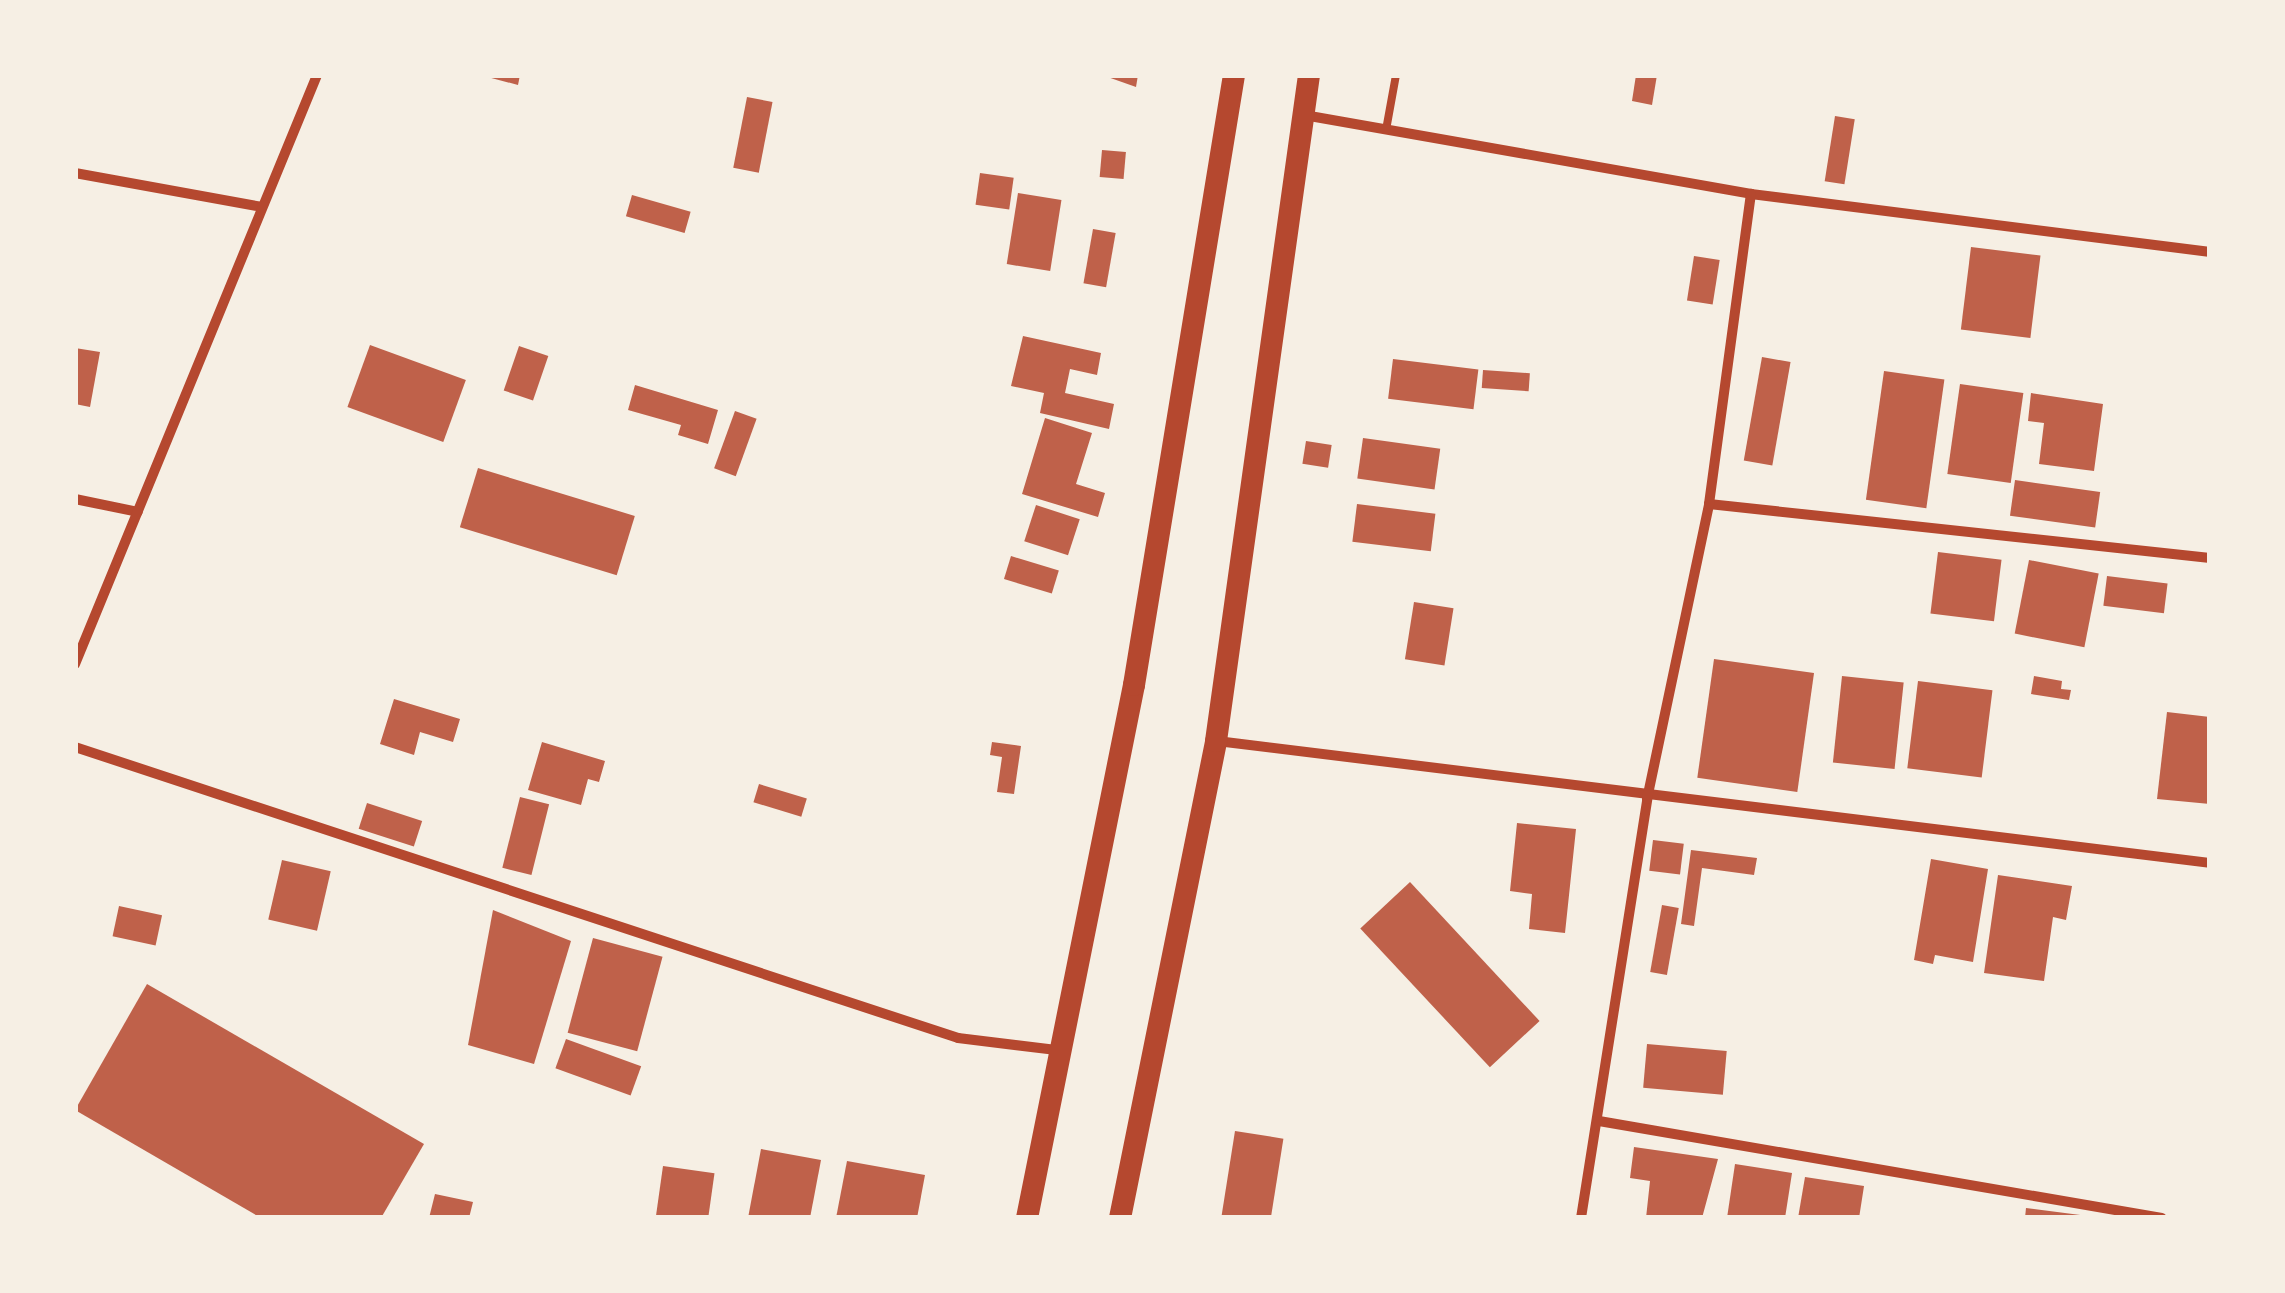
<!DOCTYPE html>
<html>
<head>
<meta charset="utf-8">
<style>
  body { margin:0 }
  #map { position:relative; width:2285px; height:1293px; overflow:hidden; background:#f6efe4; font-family:Merriweather,serif }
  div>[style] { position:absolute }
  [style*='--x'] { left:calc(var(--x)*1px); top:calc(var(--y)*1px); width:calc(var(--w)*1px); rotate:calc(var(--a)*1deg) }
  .building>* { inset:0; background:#bf614a; transform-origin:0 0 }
  .service>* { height:8px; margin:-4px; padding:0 4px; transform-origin:4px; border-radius:4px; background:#b5482f }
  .minor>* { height:10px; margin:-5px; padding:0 5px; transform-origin:5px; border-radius:5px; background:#b5482f }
  .trunk>* { height:22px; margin:-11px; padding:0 11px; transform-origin:11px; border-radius:11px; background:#b5482f }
  span { translate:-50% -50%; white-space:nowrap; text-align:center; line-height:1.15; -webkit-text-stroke:8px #f6efe4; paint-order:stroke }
  .frame { position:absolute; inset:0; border:78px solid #f6efe4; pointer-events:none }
</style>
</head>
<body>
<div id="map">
  <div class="building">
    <div style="clip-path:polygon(480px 75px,520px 75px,518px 85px)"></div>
    <div style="clip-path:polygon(1102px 75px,1138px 75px,1136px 87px)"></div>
    <div style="clip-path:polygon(1636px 75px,1657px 75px,1652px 105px,1632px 101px)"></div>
    <div style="left:747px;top:97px;width:26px;height:72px;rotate:11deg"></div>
    <div style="left:1835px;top:116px;width:20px;height:66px;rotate:9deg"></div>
    <div style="left:1102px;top:150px;width:24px;height:27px;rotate:5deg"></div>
    <div style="left:980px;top:173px;width:34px;height:32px;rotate:8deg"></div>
    <div style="left:1018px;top:193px;width:44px;height:72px;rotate:9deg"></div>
    <div style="left:632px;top:195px;width:61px;height:22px;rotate:16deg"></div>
    <div style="left:1093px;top:229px;width:23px;height:55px;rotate:10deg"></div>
    <div style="left:1971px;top:247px;width:70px;height:83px;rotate:7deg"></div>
    <div style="left:1694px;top:256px;width:26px;height:45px;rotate:9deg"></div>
    <div style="clip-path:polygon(1023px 336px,1101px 353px,1097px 375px,1070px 369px,1065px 393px,1114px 404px,1109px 429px,1040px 413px,1044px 393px,1011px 386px)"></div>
    <div style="left:370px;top:345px;width:102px;height:66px;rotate:20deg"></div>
    <div style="left:519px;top:346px;width:31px;height:47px;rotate:19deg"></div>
    <div style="clip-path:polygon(75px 348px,100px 352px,90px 407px,75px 404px)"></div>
    <div style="left:1762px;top:357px;width:29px;height:105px;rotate:10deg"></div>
    <div style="left:1393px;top:359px;width:86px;height:40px;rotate:7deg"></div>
    <div style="left:1483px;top:370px;width:47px;height:18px;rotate:4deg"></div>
    <div style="left:1884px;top:371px;width:61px;height:130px;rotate:8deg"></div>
    <div style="left:1960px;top:384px;width:64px;height:91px;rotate:8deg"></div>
    <div style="clip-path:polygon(635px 385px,718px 410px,708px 444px,678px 435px,681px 425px,628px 410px)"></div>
    <div style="clip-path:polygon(2031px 393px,2103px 404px,2094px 471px,2039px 464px,2044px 423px,2028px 421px)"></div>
    <div style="left:735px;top:411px;width:23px;height:61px;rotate:20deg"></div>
    <div style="clip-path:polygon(1045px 418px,1092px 433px,1076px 484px,1105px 493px,1098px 517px,1022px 494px)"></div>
    <div style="left:1363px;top:438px;width:78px;height:41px;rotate:8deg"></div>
    <div style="left:1306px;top:441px;width:26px;height:23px;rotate:9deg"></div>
    <div style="left:478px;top:468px;width:164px;height:62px;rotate:17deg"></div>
    <div style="left:2015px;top:480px;width:86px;height:36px;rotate:8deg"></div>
    <div style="left:1357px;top:504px;width:79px;height:38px;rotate:7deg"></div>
    <div style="left:1036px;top:505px;width:46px;height:38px;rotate:18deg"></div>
    <div style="left:1938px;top:552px;width:64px;height:62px;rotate:7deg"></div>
    <div style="left:1011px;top:556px;width:50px;height:24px;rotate:17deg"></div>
    <div style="left:2029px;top:560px;width:71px;height:75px;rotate:11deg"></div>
    <div style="left:2107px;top:576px;width:61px;height:30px;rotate:7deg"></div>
    <div style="left:1414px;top:602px;width:40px;height:58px;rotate:9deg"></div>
    <div style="left:1714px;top:659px;width:101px;height:120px;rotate:8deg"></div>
    <div style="left:1842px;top:676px;width:62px;height:87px;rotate:6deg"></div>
    <div style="clip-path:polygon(2034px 676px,2062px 681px,2061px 689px,2071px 690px,2069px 700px,2031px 694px)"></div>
    <div style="left:1918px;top:681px;width:75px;height:88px;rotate:7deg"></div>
    <div style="clip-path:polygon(394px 699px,460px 719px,453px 742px,420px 732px,414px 755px,380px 744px)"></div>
    <div style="clip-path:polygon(2167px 712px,2210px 717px,2210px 804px,2157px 799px)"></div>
    <div style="clip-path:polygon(542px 742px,605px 761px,599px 782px,588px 779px,581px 805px,528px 790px)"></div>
    <div style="clip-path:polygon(992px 742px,1021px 746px,1014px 794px,997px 792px,1002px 757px,990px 755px)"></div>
    <div style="left:759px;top:784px;width:50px;height:19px;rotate:17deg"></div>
    <div style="left:520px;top:797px;width:30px;height:73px;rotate:14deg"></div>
    <div style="left:367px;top:803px;width:58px;height:27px;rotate:18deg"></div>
    <div style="clip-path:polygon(1517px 823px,1576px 829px,1565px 933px,1529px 929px,1532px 894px,1510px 891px)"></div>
    <div style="left:1653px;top:840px;width:31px;height:31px;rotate:7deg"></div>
    <div style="clip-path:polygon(1691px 850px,1757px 858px,1754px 875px,1702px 868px,1694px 926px,1681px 924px)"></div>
    <div style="clip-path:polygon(1931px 859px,1988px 869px,1973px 962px,1935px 955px,1933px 964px,1914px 960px)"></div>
    <div style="left:282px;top:860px;width:50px;height:61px;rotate:13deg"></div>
    <div style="clip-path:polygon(1998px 875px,2072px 886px,2066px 920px,2053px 917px,2044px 981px,1984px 973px)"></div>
    <div style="left:1410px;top:882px;width:190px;height:68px;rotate:47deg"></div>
    <div style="left:1662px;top:905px;width:17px;height:68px;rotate:10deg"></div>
    <div style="left:119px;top:906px;width:44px;height:31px;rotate:12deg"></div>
    <div style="clip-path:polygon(493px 910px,571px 941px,534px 1064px,468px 1045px)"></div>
    <div style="left:593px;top:938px;width:72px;height:98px;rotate:15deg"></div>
    <div style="clip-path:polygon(147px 984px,424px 1144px,381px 1218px,261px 1218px,75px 1110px)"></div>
    <div style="left:566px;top:1039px;width:80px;height:31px;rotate:20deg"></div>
    <div style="left:1647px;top:1044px;width:80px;height:44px;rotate:5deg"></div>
    <div style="left:1235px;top:1131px;width:49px;height:88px;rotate:9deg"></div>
    <div style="clip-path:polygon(1634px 1147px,1718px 1159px,1702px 1218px,1646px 1218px,1650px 1181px,1630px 1178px)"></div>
    <div style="clip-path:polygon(761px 1149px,821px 1160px,810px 1218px,748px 1218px)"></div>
    <div style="clip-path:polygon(847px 1161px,925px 1175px,917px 1218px,836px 1218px)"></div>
    <div style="clip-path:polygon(1735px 1164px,1792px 1173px,1785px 1218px,1727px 1218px)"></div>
    <div style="left:663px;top:1166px;width:52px;height:52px;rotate:8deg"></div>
    <div style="clip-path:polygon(1805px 1177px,1864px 1186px,1859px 1218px,1798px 1218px)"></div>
    <div style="clip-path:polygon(435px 1194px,473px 1202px,469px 1218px,429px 1218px)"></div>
    <div style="clip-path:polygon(2026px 1208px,2088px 1216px,2087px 1218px,2025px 1218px)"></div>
  </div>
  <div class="service">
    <div style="--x:1386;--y:130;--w:56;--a:-79.7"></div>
  </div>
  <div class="minor">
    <div style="--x:1304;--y:115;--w:454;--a:10"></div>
    <div style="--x:1751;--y:194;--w:463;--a:7.2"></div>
    <div style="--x:75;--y:173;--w:190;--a:10.3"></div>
    <div style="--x:75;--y:499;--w:64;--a:11.7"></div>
    <div style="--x:1709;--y:504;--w:504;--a:6.15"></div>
    <div style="--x:75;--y:664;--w:637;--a:-67.66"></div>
    <div style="--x:1217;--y:741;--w:1000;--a:7"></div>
    <div style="--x:75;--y:747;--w:930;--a:18.24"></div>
    <div style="--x:958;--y:1038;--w:99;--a:7"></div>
    <div style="--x:1599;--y:1121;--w:571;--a:9.78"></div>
    <div style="--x:1581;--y:1218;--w:424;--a:-81"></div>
    <div style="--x:1647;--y:799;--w:301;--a:-78.1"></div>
    <div style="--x:1709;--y:504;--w:313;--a:-82.3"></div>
  </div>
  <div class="trunk">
    <div style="--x:1027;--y:1218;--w:544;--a:-78.65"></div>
    <div style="--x:1134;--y:685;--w:618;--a:-80.69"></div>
    <div style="--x:1120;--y:1218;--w:487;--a:-78.6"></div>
    <div style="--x:1216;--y:741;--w:672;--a:-82.05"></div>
  </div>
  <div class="frame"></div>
</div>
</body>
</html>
